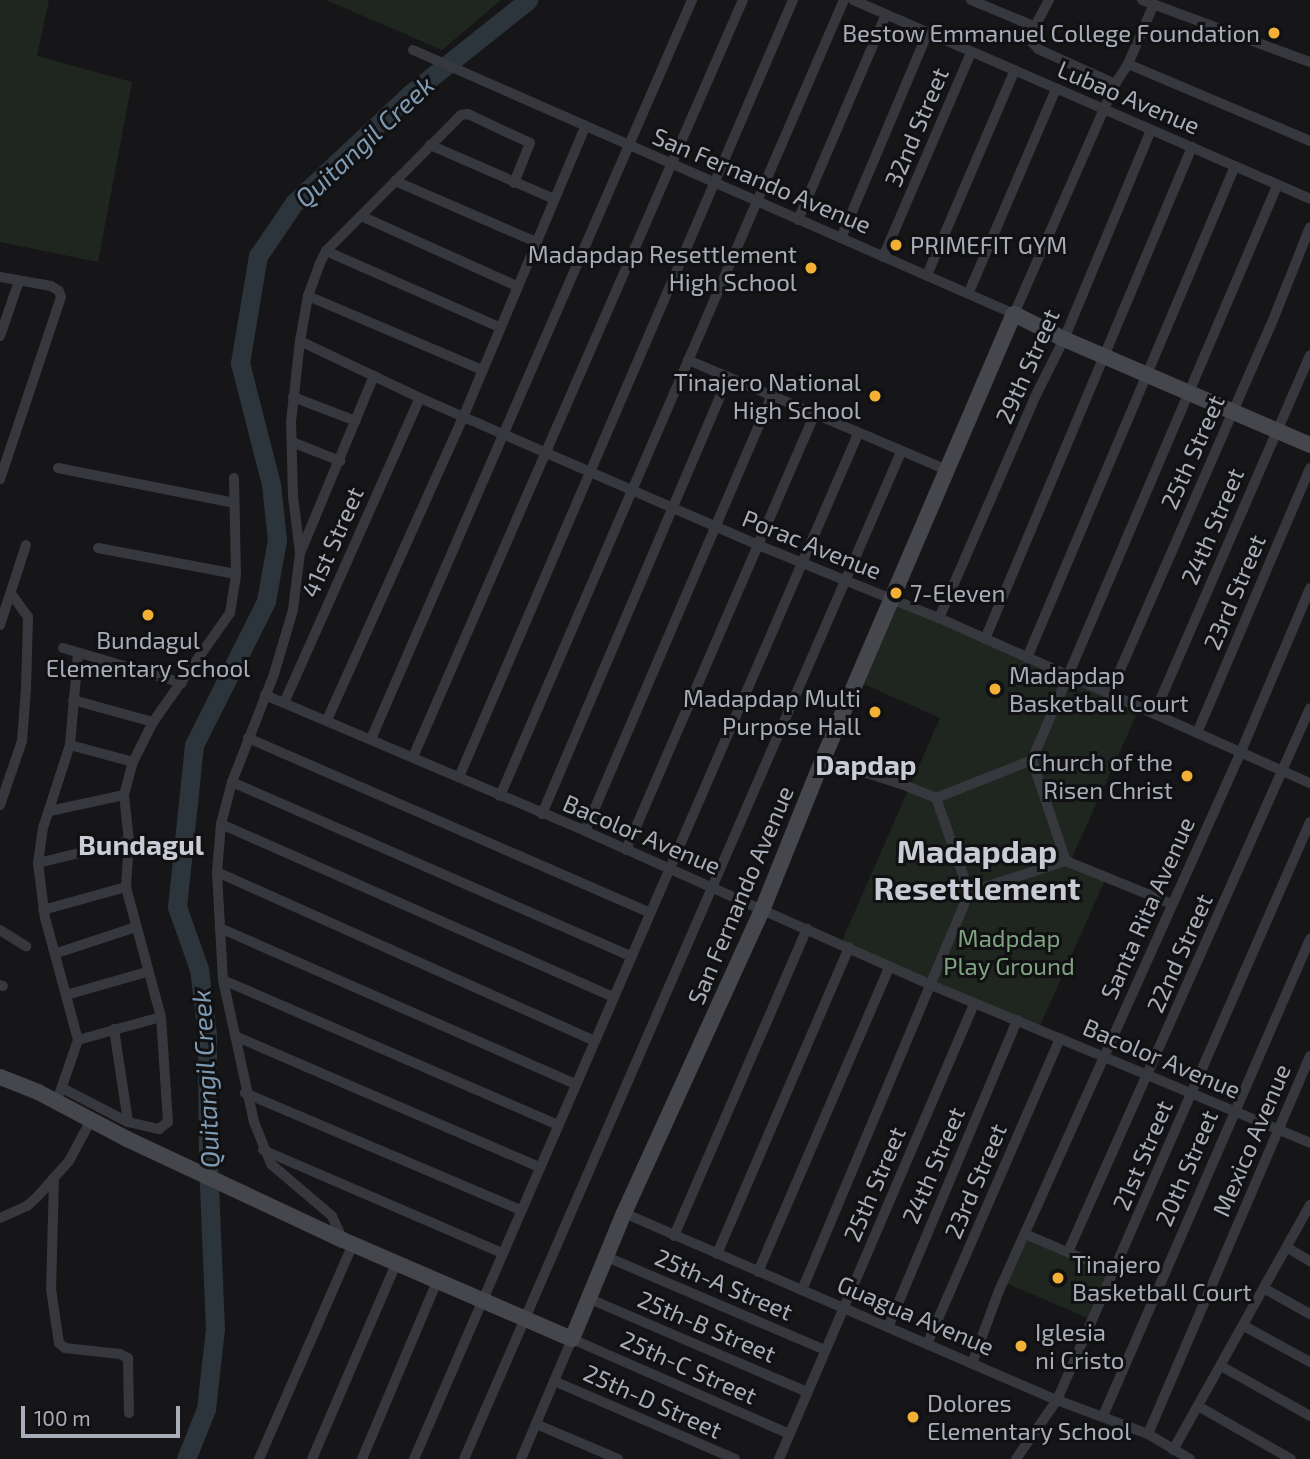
<!DOCTYPE html>
<html>
<head>
<meta charset="utf-8">
<style>
  body { margin:0 }
  #map { position:relative; width:1310px; height:1459px; overflow:hidden; background:#161618; font-family:"Exo 2",sans-serif }
  div>[style] { position:absolute }
  [style*='--x'] { left:calc(var(--x)*1px); top:calc(var(--y)*1px); width:calc(var(--w)*1px); rotate:calc(var(--a)*1deg) }
  .green>* { inset:0; background:#1e261f; transform-origin:0 0 }
  .river>* { height:19px; margin:-9.5px; padding:0 9.5px; transform-origin:9.5px; border-radius:9.5px; background:#2c353c }
  .minor>* { height:10px; margin:-5px; padding:0 5px; transform-origin:5px; border-radius:5px; background:#37383d }
  .secondary>* { height:16px; margin:-8px; padding:0 8px; transform-origin:8px; border-radius:8px; background:#45474d }
  .dots>* { width:19px; height:19px; translate:-50% -50%; box-sizing:border-box; border:4px solid #111113; border-radius:50% }
  span { translate:-50% -50%; white-space:nowrap; text-align:center; line-height:1.15; -webkit-text-stroke:6px #111113; paint-order:stroke }
  .poi-label { font-size:24px; color:#a8adb8 }
  .right { translate:-100% -50%; text-align:right }
  .left { translate:0 -50%; text-align:left }
  .street-label { font-size:24px; color:#a8adb8 }
  .park-label { font-size:24px; color:#7fa381 }
  .water-label { font-size:26px; color:#7f9bb3; font-style:italic }
  .quarter-label { font-size:28px; color:#c9ccd4; font-weight:700 }
  .district-label { font-size:32px; color:#c9ccd4; font-weight:700 }
  .scale { position:absolute; left:21px; top:1406px; width:159px; height:32px; box-sizing:border-box; border:4px solid #a8adb8; border-top:0; padding-left:9px; font-size:21px; line-height:24px; white-space:nowrap; color:#a8adb8; -webkit-text-stroke:5px #111113; paint-order:stroke }
</style>
</head>
<body>
<div id="map">
  <div class="green">
    <div style="clip-path:polygon(0 0,49px 0,37px 56px,132px 82px,98px 262px,0 242px)"></div>
    <div style="clip-path:polygon(326px 0,501px 0,442px 50px)"></div>
    <div style="clip-path:polygon(895px 602px,1139px 709px,1070px 862px,1106px 878px,1038px 1030px,841px 943px,940px 718px,859px 682px)"></div>
    <div style="left:1025px;top:1238px;width:91px;height:49px;rotate:23deg"></div>
  </div>
  <div class="river">
    <div style="--x:186;--y:1459;--w:54;--a:-68.2"></div>
    <div style="--x:206;--y:1409;--w:81;--a:-83.6"></div>
    <div style="--x:215;--y:1329;--w:168;--a:-92.4"></div>
    <div style="--x:208;--y:1161;--w:127;--a:-90.5"></div>
    <div style="--x:207;--y:1034;--w:65;--a:-97"></div>
    <div style="--x:199;--y:969;--w:66;--a:-109.5"></div>
    <div style="--x:177;--y:907;--w:163;--a:-84"></div>
    <div style="--x:194;--y:745;--w:161;--a:-63.4"></div>
    <div style="--x:266;--y:601;--w:62;--a:-79.8"></div>
    <div style="--x:277;--y:540;--w:56;--a:-96.1"></div>
    <div style="--x:271;--y:484;--w:125;--a:-104.4"></div>
    <div style="--x:240;--y:363;--w:109;--a:-80.5"></div>
    <div style="--x:258;--y:256;--w:64;--a:-55.8"></div>
    <div style="--x:294;--y:203;--w:159;--a:-43.2"></div>
    <div style="--x:410;--y:94;--w:151;--a:-38.5"></div>
  </div>
  <div class="minor">
    <div style="--x:853;--y:0;--w:498;--a:23.5"></div>
    <div style="--x:971;--y:0;--w:70;--a:22.6"></div>
    <div style="--x:1049;--y:0;--w:24;--a:118"></div>
    <div style="--x:1038;--y:21;--w:23;--a:103"></div>
    <div style="--x:1033;--y:43;--w:8;--a:50"></div>
    <div style="--x:1038;--y:49;--w:85;--a:24.4"></div>
    <div style="--x:1142;--y:0;--w:179;--a:20.3"></div>
    <div style="--x:413;--y:50;--w:656;--a:23.71"></div>
    <div style="--x:1014;--y:314;--w:251;--a:-66.3"></div>
    <div style="--x:1115;--y:84;--w:24;--a:-57"></div>
    <div style="--x:1128;--y:64;--w:65;--a:-66.6"></div>
    <div style="--x:1128;--y:64;--w:198;--a:22.9"></div>
    <div style="--x:430;--y:145;--w:135;--a:23.5"></div>
    <div style="--x:395;--y:181;--w:154;--a:23.4"></div>
    <div style="--x:361;--y:216;--w:171;--a:24.2"></div>
    <div style="--x:798;--y:220;--w:223;--a:-66.8"></div>
    <div style="--x:841;--y:238;--w:224;--a:-67.1"></div>
    <div style="--x:326;--y:251;--w:189;--a:23.7"></div>
    <div style="--x:883;--y:257;--w:222;--a:-66.7"></div>
    <div style="--x:927;--y:275;--w:223;--a:-66.8"></div>
    <div style="--x:0;--y:277;--w:52;--a:10"></div>
    <div style="--x:51;--y:286;--w:9;--a:32"></div>
    <div style="--x:59;--y:291;--w:6;--a:72"></div>
    <div style="--x:61;--y:297;--w:192;--a:108.5"></div>
    <div style="--x:969;--y:292;--w:221;--a:-66.8"></div>
    <div style="--x:308;--y:296;--w:189;--a:23"></div>
    <div style="--x:0;--y:336;--w:58;--a:-70.9"></div>
    <div style="--x:300;--y:341;--w:133;--a:25.4"></div>
    <div style="--x:420;--y:398;--w:369;--a:23.5"></div>
    <div style="--x:758;--y:545;--w:195;--a:22"></div>
    <div style="--x:939;--y:618;--w:406;--a:24"></div>
    <div style="--x:688;--y:360;--w:281;--a:23"></div>
    <div style="--x:293;--y:397;--w:67;--a:20.9"></div>
    <div style="--x:292;--y:442;--w:52;--a:21.6"></div>
    <div style="--x:58;--y:468;--w:179;--a:11.2"></div>
    <div style="--x:98;--y:548;--w:140;--a:10.7"></div>
    <div style="--x:301;--y:551;--w:190;--a:-67.4"></div>
    <div style="--x:939;--y:618;--w:245;--a:-66.5"></div>
    <div style="--x:1037;--y:393;--w:60;--a:-63.4"></div>
    <div style="--x:1064;--y:339;--w:226;--a:-67.4"></div>
    <div style="--x:0;--y:625;--w:84;--a:-72"></div>
    <div style="--x:985;--y:639;--w:534;--a:-67.18"></div>
    <div style="--x:63;--y:648;--w:124;--a:16.4"></div>
    <div style="--x:1027;--y:658;--w:534;--a:-67.08"></div>
    <div style="--x:1110;--y:693;--w:402;--a:-66.4"></div>
    <div style="--x:1271;--y:325;--w:105;--a:-68.3"></div>
    <div style="--x:265;--y:695;--w:348;--a:23"></div>
    <div style="--x:585;--y:831;--w:379;--a:24"></div>
    <div style="--x:931;--y:985;--w:411;--a:22.6"></div>
    <div style="--x:73;--y:700;--w:83;--a:15.4"></div>
    <div style="--x:284;--y:703;--w:334;--a:-66"></div>
    <div style="--x:1154;--y:714;--w:391;--a:-66.5"></div>
    <div style="--x:327;--y:720;--w:334;--a:-65.8"></div>
    <div style="--x:464;--y:415;--w:312;--a:-67.2"></div>
    <div style="--x:1197;--y:733;--w:288;--a:-66.9"></div>
    <div style="--x:248;--y:738;--w:438;--a:23.5"></div>
    <div style="--x:371;--y:739;--w:806;--a:-66.52"></div>
    <div style="--x:70;--y:745;--w:65;--a:15.1"></div>
    <div style="--x:413;--y:757;--w:826;--a:-66.45"></div>
    <div style="--x:823;--y:759;--w:85;--a:17.8"></div>
    <div style="--x:904;--y:785;--w:35;--a:22"></div>
    <div style="--x:459;--y:777;--w:846;--a:-66.74"></div>
    <div style="--x:232;--y:782;--w:435;--a:23.6"></div>
    <div style="--x:500;--y:796;--w:867;--a:-66.63"></div>
    <div style="--x:0;--y:805;--w:68;--a:-71"></div>
    <div style="--x:22;--y:741;--w:52;--a:-85.6"></div>
    <div style="--x:26;--y:689;--w:72;--a:-88.4"></div>
    <div style="--x:28;--y:617;--w:29;--a:-126"></div>
    <div style="--x:50;--y:811;--w:76;--a:-12.2"></div>
    <div style="--x:542;--y:814;--w:474;--a:-66.9"></div>
    <div style="--x:221;--y:824;--w:428;--a:23.8"></div>
    <div style="--x:585;--y:831;--w:473;--a:-66.8"></div>
    <div style="--x:626;--y:850;--w:474;--a:-66.6"></div>
    <div style="--x:1066;--y:861;--w:114;--a:22.1"></div>
    <div style="--x:38;--y:863;--w:94;--a:-13.6"></div>
    <div style="--x:217;--y:872;--w:412;--a:24.1"></div>
    <div style="--x:969;--y:892;--w:102;--a:-17.7"></div>
    <div style="--x:1066;--y:861;--w:107;--a:-108.6"></div>
    <div style="--x:1032;--y:760;--w:624;--a:-66.89"></div>
    <div style="--x:43;--y:910;--w:86;--a:-15.5"></div>
    <div style="--x:220;--y:928;--w:389;--a:23.7"></div>
    <div style="--x:0;--y:930;--w:31;--a:32"></div>
    <div style="--x:57;--y:953;--w:83;--a:-18.2"></div>
    <div style="--x:223;--y:980;--w:365;--a:23.4"></div>
    <div style="--x:0;--y:985;--w:3;--a:18"></div>
    <div style="--x:66;--y:995;--w:84;--a:-15.9"></div>
    <div style="--x:114;--y:1029;--w:94;--a:81.4"></div>
    <div style="--x:235;--y:1036;--w:331;--a:23.3"></div>
    <div style="--x:78;--y:1040;--w:86;--a:-15.5"></div>
    <div style="--x:62;--y:1088;--w:74;--a:27.3"></div>
    <div style="--x:128;--y:1122;--w:32;--a:13"></div>
    <div style="--x:159;--y:1129;--w:11;--a:-38"></div>
    <div style="--x:168;--y:1122;--w:105;--a:-93.8"></div>
    <div style="--x:161;--y:1017;--w:135;--a:-105.1"></div>
    <div style="--x:126;--y:887;--w:46;--a:-86.3"></div>
    <div style="--x:129;--y:841;--w:46;--a:-96.2"></div>
    <div style="--x:124;--y:795;--w:34;--a:-75"></div>
    <div style="--x:133;--y:762;--w:45;--a:-63.4"></div>
    <div style="--x:153;--y:722;--w:133;--a:-54.8"></div>
    <div style="--x:230;--y:613;--w:39;--a:-81"></div>
    <div style="--x:236;--y:574;--w:96;--a:-91.2"></div>
    <div style="--x:60;--y:1092;--w:55;--a:-70.9"></div>
    <div style="--x:78;--y:1040;--w:126;--a:-105.1"></div>
    <div style="--x:45;--y:918;--w:55;--a:-97.3"></div>
    <div style="--x:38;--y:863;--w:35;--a:-82"></div>
    <div style="--x:43;--y:828;--w:87;--a:-72"></div>
    <div style="--x:70;--y:745;--w:92;--a:-85"></div>
    <div style="--x:245;--y:1093;--w:299;--a:23"></div>
    <div style="--x:263;--y:1150;--w:260;--a:23.3"></div>
    <div style="--x:54;--y:1178;--w:111;--a:91.5"></div>
    <div style="--x:51;--y:1289;--w:55;--a:81.6"></div>
    <div style="--x:59;--y:1343;--w:8;--a:40"></div>
    <div style="--x:65;--y:1348;--w:55;--a:6.2"></div>
    <div style="--x:120;--y:1354;--w:9;--a:27"></div>
    <div style="--x:128;--y:1358;--w:55;--a:89"></div>
    <div style="--x:624;--y:1213;--w:472;--a:23.4"></div>
    <div style="--x:1057;--y:1400;--w:97;--a:20.5"></div>
    <div style="--x:1148;--y:1434;--w:49;--a:30.8"></div>
    <div style="--x:0;--y:1218;--w:30;--a:-24"></div>
    <div style="--x:27;--y:1206;--w:13;--a:-42"></div>
    <div style="--x:37;--y:1197;--w:48;--a:-48.4"></div>
    <div style="--x:69;--y:1161;--w:47;--a:-61.8"></div>
    <div style="--x:1025;--y:1234;--w:97;--a:23.1"></div>
    <div style="--x:674;--y:1236;--w:335;--a:-66.6"></div>
    <div style="--x:343;--y:1240;--w:26;--a:-115"></div>
    <div style="--x:332;--y:1216;--w:80;--a:-139.6"></div>
    <div style="--x:271;--y:1164;--w:45;--a:-112"></div>
    <div style="--x:254;--y:1122;--w:145;--a:-102.3"></div>
    <div style="--x:223;--y:980;--w:108;--a:-93.2"></div>
    <div style="--x:217;--y:872;--w:48;--a:-85.2"></div>
    <div style="--x:221;--y:824;--w:43;--a:-75.3"></div>
    <div style="--x:232;--y:782;--w:116;--a:-68.7"></div>
    <div style="--x:274;--y:674;--w:67;--a:-73.5"></div>
    <div style="--x:293;--y:610;--w:57;--a:-83"></div>
    <div style="--x:300;--y:553;--w:57;--a:-97"></div>
    <div style="--x:293;--y:496;--w:74;--a:-91.5"></div>
    <div style="--x:291;--y:422;--w:81;--a:-83.7"></div>
    <div style="--x:300;--y:341;--w:46;--a:-79.9"></div>
    <div style="--x:308;--y:296;--w:33;--a:-70"></div>
    <div style="--x:319;--y:265;--w:16;--a:-63"></div>
    <div style="--x:326;--y:251;--w:192;--a:-45.2"></div>
    <div style="--x:461;--y:115;--w:7;--a:-8"></div>
    <div style="--x:468;--y:114;--w:68;--a:25.1"></div>
    <div style="--x:530;--y:143;--w:43;--a:111.8"></div>
    <div style="--x:1288;--y:1248;--w:26;--a:31"></div>
    <div style="--x:1068;--y:1252;--w:595;--a:-66.02"></div>
    <div style="--x:717;--y:1254;--w:334;--a:-66.7"></div>
    <div style="--x:607;--y:1257;--w:237;--a:23.1"></div>
    <div style="--x:758;--y:1272;--w:333;--a:-66.7"></div>
    <div style="--x:1265;--y:1289;--w:51;--a:29.1"></div>
    <div style="--x:802;--y:1290;--w:432;--a:-67.2"></div>
    <div style="--x:969;--y:892;--w:100;--a:-109.3"></div>
    <div style="--x:936;--y:798;--w:103;--a:-21.6"></div>
    <div style="--x:590;--y:1299;--w:236;--a:23.2"></div>
    <div style="--x:889;--y:1325;--w:331;--a:-67.2"></div>
    <div style="--x:1244;--y:1326;--w:75;--a:28.6"></div>
    <div style="--x:928;--y:1342;--w:331;--a:-66.5"></div>
    <div style="--x:973;--y:1361;--w:72;--a:-69.8"></div>
    <div style="--x:998;--y:1293;--w:591;--a:-65.82"></div>
    <div style="--x:1240;--y:754;--w:180;--a:-67.1"></div>
    <div style="--x:1221;--y:1366;--w:102;--a:29.3"></div>
    <div style="--x:554;--y:1381;--w:197;--a:23.3"></div>
    <div style="--x:1198;--y:1406;--w:107;--a:29.7"></div>
    <div style="--x:1103;--y:1416;--w:520;--a:-66.54"></div>
    <div style="--x:536;--y:1424;--w:89;--a:23.1"></div>
    <div style="--x:1148;--y:1434;--w:411;--a:-66.8"></div>
    <div style="--x:1173;--y:1450;--w:281;--a:-60.8"></div>
    <div style="--x:259;--y:1459;--w:235;--a:-66.4"></div>
    <div style="--x:312;--y:1459;--w:215;--a:-66.7"></div>
    <div style="--x:362;--y:1459;--w:195;--a:-67.1"></div>
    <div style="--x:414;--y:1459;--w:1117;--a:-66.58"></div>
    <div style="--x:464;--y:1459;--w:1098;--a:-66.54"></div>
    <div style="--x:521;--y:1459;--w:130;--a:-67"></div>
    <div style="--x:572;--y:1339;--w:237;--a:23.6"></div>
    <div style="--x:779;--y:1459;--w:496;--a:-66.8"></div>
    <div style="--x:1016;--y:1459;--w:72;--a:-55.2"></div>
    <div style="--x:1057;--y:1400;--w:631;--a:-66.36"></div>
  </div>
  <div class="secondary">
    <div style="--x:0;--y:1077;--w:41;--a:21.5"></div>
    <div style="--x:38;--y:1092;--w:101;--a:27.8"></div>
    <div style="--x:127;--y:1139;--w:238;--a:25.1"></div>
    <div style="--x:343;--y:1240;--w:249;--a:23.4"></div>
    <div style="--x:572;--y:1339;--w:136;--a:-67.6"></div>
    <div style="--x:624;--y:1213;--w:335;--a:-65.5"></div>
    <div style="--x:763;--y:908;--w:161;--a:-68.1"></div>
    <div style="--x:823;--y:759;--w:484;--a:-66.8"></div>
    <div style="--x:1014;--y:314;--w:56;--a:26.6"></div>
    <div style="--x:1064;--y:339;--w:268;--a:23.3"></div>
  </div>
  <div class="dots">
    <div style="left:1274px;top:33px;background:#f2b134"></div>
    <div style="left:896px;top:245px;background:#f2b134"></div>
    <div style="left:811px;top:268px;background:#f2b134"></div>
    <div style="left:875px;top:396px;background:#f2b134"></div>
    <div style="left:896px;top:593px;background:#f2b134"></div>
    <div style="left:148px;top:615px;background:#f2b134"></div>
    <div style="left:995px;top:689px;background:#f2b134"></div>
    <div style="left:875px;top:712px;background:#f2b134"></div>
    <div style="left:1187px;top:776px;background:#f2b134"></div>
    <div style="left:1058px;top:1278px;background:#f2b134"></div>
    <div style="left:1021px;top:1346px;background:#f2b134"></div>
    <div style="left:913px;top:1417px;background:#f2b134"></div>
  </div>
  <div class="poi-label">
    <span class="right" style="left:1260px;top:33px">Bestow Emmanuel College Foundation</span>
    <span class="left" style="left:910px;top:245px">PRIMEFIT GYM</span>
    <span class="right" style="left:797px;top:268px">Madapdap Resettlement<br>High School</span>
    <span class="right" style="left:861px;top:396px">Tinajero National<br>High School</span>
    <span class="left" style="left:910px;top:593px">7-Eleven</span>
    <span style="left:148px;top:654px">Bundagul<br>Elementary School</span>
    <span class="left" style="left:1009px;top:689px">Madapdap<br>Basketball Court</span>
    <span class="right" style="left:861px;top:712px">Madapdap Multi<br>Purpose Hall</span>
    <span class="right" style="left:1173px;top:776px">Church of the<br>Risen Christ</span>
    <span class="left" style="left:1072px;top:1278px">Tinajero<br>Basketball Court</span>
    <span class="left" style="left:1035px;top:1346px">Iglesia<br>ni Cristo</span>
    <span class="left" style="left:927px;top:1417px">Dolores<br>Elementary School</span>
  </div>
  <div class="street-label">
    <span style="left:1129px;top:97px;rotate:23deg">Lubao Avenue</span>
    <span style="left:916px;top:127px;rotate:-67deg">32nd Street</span>
    <span style="left:762px;top:180px;rotate:23deg">San Fernando Avenue</span>
    <span style="left:1027px;top:366px;rotate:-66deg">29th Street</span>
    <span style="left:1192px;top:452px;rotate:-66deg">25th Street</span>
    <span style="left:1212px;top:526px;rotate:-67deg">24th Street</span>
    <span style="left:332px;top:542px;rotate:-66deg">41st Street</span>
    <span style="left:812px;top:544px;rotate:22deg">Porac Avenue</span>
    <span style="left:1234px;top:592px;rotate:-67deg">23rd Street</span>
    <span style="left:642px;top:834px;rotate:23deg">Bacolor Avenue</span>
    <span style="left:740px;top:895px;rotate:-67deg">San Fernando Avenue</span>
    <span style="left:1147px;top:908px;rotate:-66deg">Santa Rita Avenue</span>
    <span style="left:1179px;top:953px;rotate:-66deg">22nd Street</span>
    <span style="left:1162px;top:1058px;rotate:23deg">Bacolor Avenue</span>
    <span style="left:1251px;top:1140px;rotate:-67deg">Mexico Avenue</span>
    <span style="left:1142px;top:1155px;rotate:-67deg">21st Street</span>
    <span style="left:933px;top:1165px;rotate:-67deg">24th Street</span>
    <span style="left:1186px;top:1168px;rotate:-67deg">20th Street</span>
    <span style="left:975px;top:1181px;rotate:-67deg">23rd Street</span>
    <span style="left:874px;top:1184px;rotate:-67deg">25th Street</span>
    <span style="left:724px;top:1284px;rotate:23deg">25th-A Street</span>
    <span style="left:916px;top:1315px;rotate:23deg">Guagua Avenue</span>
    <span style="left:707px;top:1326px;rotate:23deg">25th-B Street</span>
    <span style="left:689px;top:1367px;rotate:24deg">25th-C Street</span>
    <span style="left:653px;top:1401px;rotate:24deg">25th-D Street</span>
  </div>
  <div class="park-label">
    <span style="left:1009px;top:952px">Madpdap<br>Play Ground</span>
  </div>
  <div class="water-label">
    <span style="left:364px;top:141px;rotate:-43deg">Quitangil Creek</span>
    <span style="left:205px;top:1079px;rotate:-93deg">Quitangil Creek</span>
  </div>
  <div class="quarter-label">
    <span style="left:866px;top:764px">Dapdap</span>
    <span style="left:141px;top:844px">Bundagul</span>
  </div>
  <div class="district-label">
    <span style="left:977px;top:869px">Madapdap<br>Resettlement</span>
  </div>
  <div class="scale">100 m</div>
</div>
</body>
</html>
